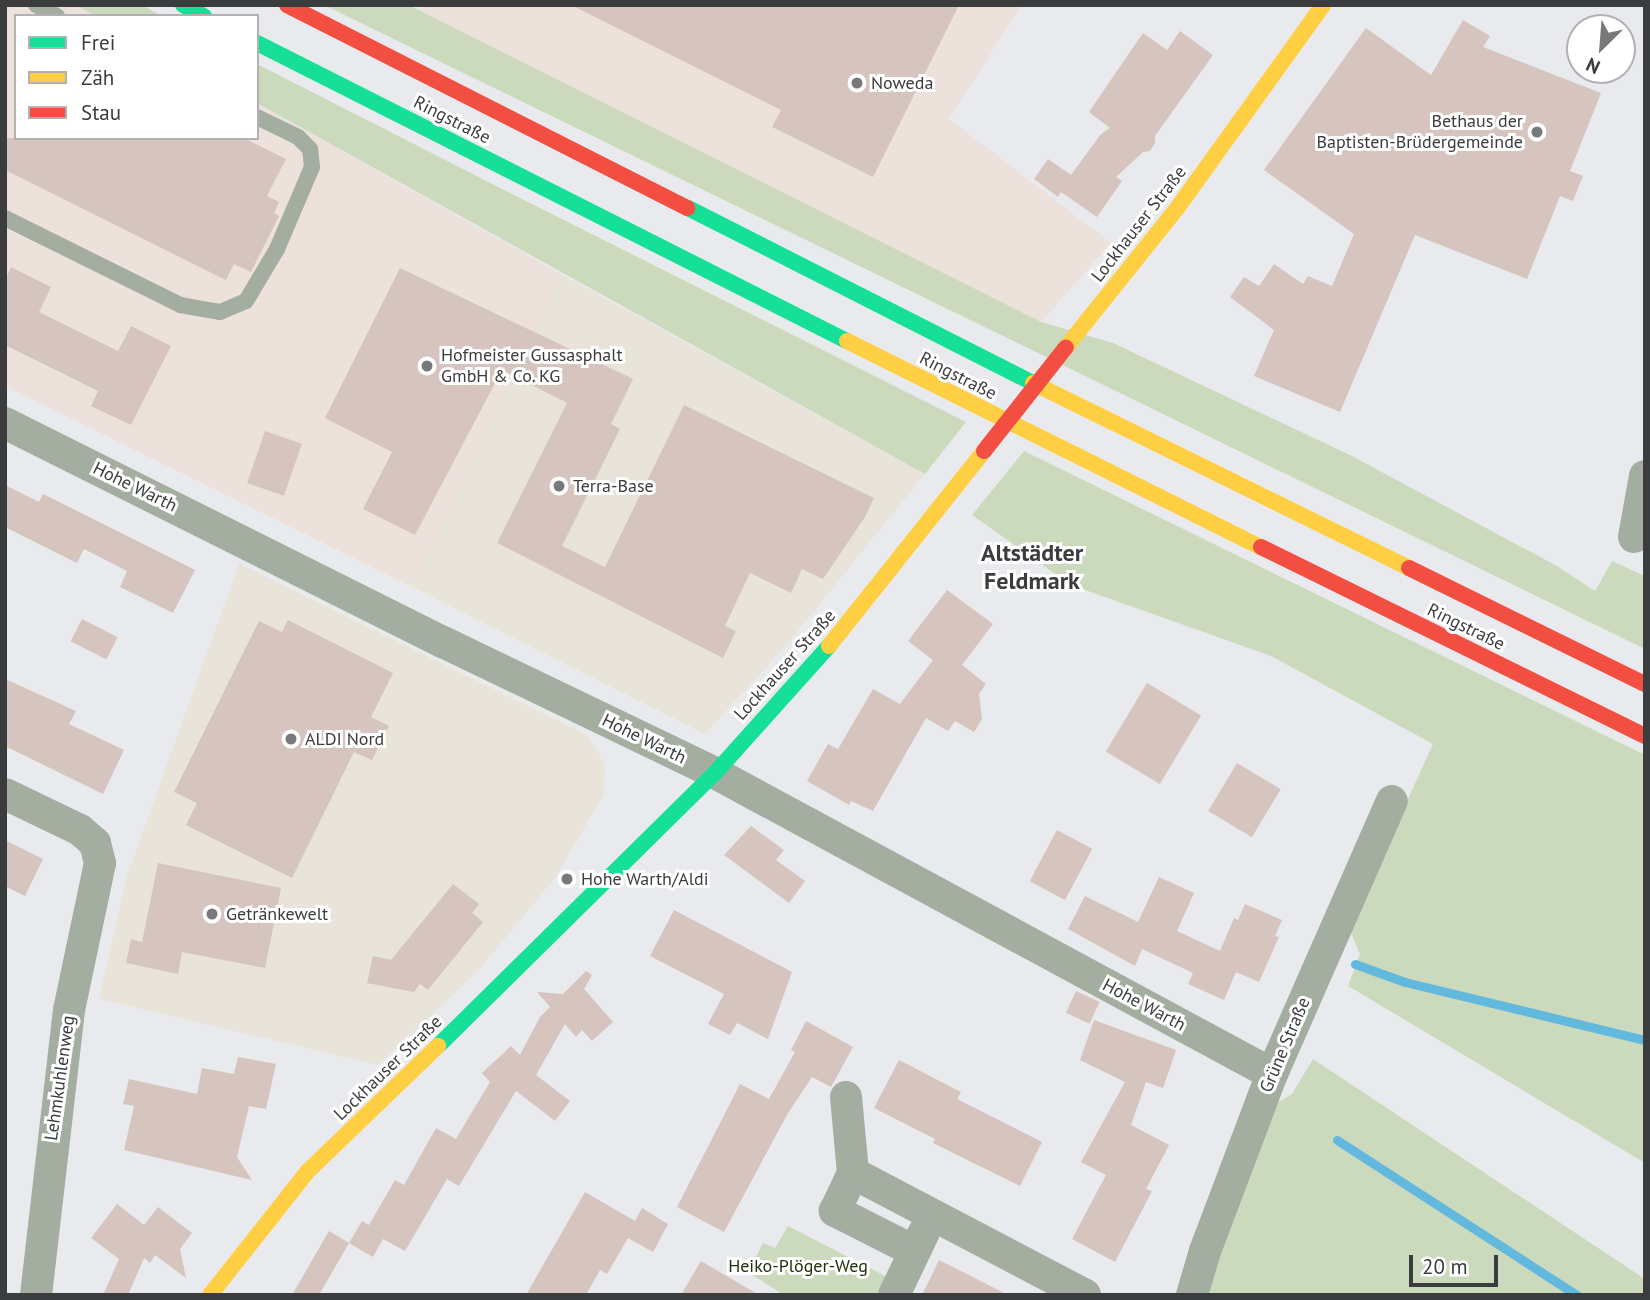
<!DOCTYPE html>
<html>
<head>
<meta charset="utf-8">
<style>
  body { margin:0 }
  #map { position:relative; width:1650px; height:1300px; overflow:hidden; background:#e9eaed; font-family:"PT Sans",sans-serif }
  div>[style] { position:absolute }
  [style*='--x'] { left:calc(var(--x)*1px); top:calc(var(--y)*1px); width:calc(var(--w)*1px); rotate:calc(var(--a)*1deg) }
  .commercial>* { inset:0; background:#e8e4d9 }
  .industrial>* { inset:0; background:#ede1db }
  .green>* { inset:0; background:#cbdabc }
  .stream>* { height:9px; margin:-4.5px; padding:0 4.5px; transform-origin:4.5px; border-radius:4.5px; background:#63b8de }
  .building>* { inset:0; background:#d6c4be; transform-origin:0 0 }
  .lane>* { height:16px; margin:-8px; padding:0 8px; transform-origin:8px; border-radius:8px; background:#a3ada0 }
  .street>* { height:32px; margin:-16px; padding:0 16px; transform-origin:16px; border-radius:16px; background:#a3ada0 }
  .fast>* { height:16px; margin:-8px; padding:0 8px; transform-origin:8px; border-radius:8px; background:#16e098 }
  .slow>* { height:16px; margin:-8px; padding:0 8px; transform-origin:8px; border-radius:8px; background:#ffcf43 }
  .jam>* { height:16px; margin:-8px; padding:0 8px; transform-origin:8px; border-radius:8px; background:#f24e42 }
  .jam-bridge>* { height:16px; margin:-8px; padding:0 8px; transform-origin:8px; border-radius:8px; background:#f24e42 }
  .dots>* { width:19px; height:19px; translate:-50% -50%; box-sizing:border-box; border:4px solid #fff; border-radius:50% }
  span { translate:-50% -50%; white-space:nowrap; text-align:center; line-height:1.15; -webkit-text-stroke:6px #fff; paint-order:stroke }
  .poi-label { font-size:18px; color:#3b3c3e }
  .left { translate:0 -50%; text-align:left }
  .right { translate:-100% -50%; text-align:right }
  .street-label { font-size:18px; color:#3b3c3e }
  .park-label { font-size:18px; color:#21300a }
  .district-label { font-size:24px; color:#3b3c3e; font-weight:700 }
  .frame { position:absolute; inset:0; border:7px solid #3b3c3e; pointer-events:none }
  .legend { position:absolute; left:14px; top:14px; width:245px; height:126px; box-sizing:border-box; background:#fff; border:2px solid #b1b1b2; margin:0; padding:9px 12px; list-style:none; font-size:21px; color:#3b3c3e }
  .legend li { display:flex; align-items:center; gap:14px; height:35px }
  .legend b { width:35px; border:2px solid #b1b1b2 }
  .north { position:absolute; left:1566px; top:14px; width:70px; height:70px; box-sizing:border-box; background:#fff; border:2px solid #b1b1b2; border-radius:50%; rotate:205deg; font-size:19px; font-weight:700; line-height:28px; text-align:center; color:#3b3c3e }
  .north::after { content:''; display:block; margin:auto; width:24px; height:32px; background:#78797b; clip-path:polygon(50% 0,100% 100%,50% 72%,0 100%) }
  .scale { position:absolute; left:1409px; top:1255px; width:89px; height:32px; box-sizing:border-box; border:4px solid #3b3c3e; border-top:0; padding-left:9px; font-size:21px; line-height:24px; white-space:nowrap; color:#3b3c3e; -webkit-text-stroke:5px #fff; paint-order:stroke }
</style>
</head>
<body>
<div id="map">
  <div class="commercial">
    <div style="clip-path:polygon(563px 275px,925px 474px,788px 643px,705px 734px,411px 586px)"></div>
    <div style="clip-path:polygon(239px 564px,587px 735px,605px 764px,604px 794px,555px 878px,477px 972px,378px 1065px,99px 999px,127px 876px)"></div>
  </div>
  <div class="industrial">
    <div style="clip-path:polygon(5px 5px,75px 5px,96px 16px,16px 16px,16px 138px,257px 138px,257px 103px,563px 275px,411px 586px,5px 386px)"></div>
    <div style="clip-path:polygon(422px 5px,1022px 5px,949px 119px,1111px 243px,1041px 322px,419px 11px)"></div>
  </div>
  <div class="green">
    <div style="clip-path:polygon(75px 5px,142px 5px,162px 16px,96px 16px)"></div>
    <div style="clip-path:polygon(324px 5px,409px 5px,1041px 322px,1113px 343px,1350px 455px,1557px 566px,1595px 591px,1612px 561px,1645px 576px,1645px 649px)"></div>
    <div style="clip-path:polygon(257px 64px,510px 193px,966px 422px,925px 474px,257px 103px)"></div>
    <div style="clip-path:polygon(1024px 451px,1645px 755px,1645px 1163px,1348px 986px,1360px 954px,1349px 929px,1433px 744px,1271px 656px,1071px 585px,972px 515px)"></div>
    <div style="clip-path:polygon(1313px 1059px,1645px 1279px,1645px 1295px,1209px 1295px,1216px 1264px,1277px 1103px,1292px 1094px)"></div>
    <div style="clip-path:polygon(788px 1226px,891px 1279px,883px 1295px,784px 1295px,748px 1272px,763px 1243px,775px 1248px)"></div>
  </div>
  <div class="stream">
    <div style="--x:1355;--y:964;--w:53;--a:19.8"></div>
    <div style="--x:1405;--y:982;--w:247;--a:13.6"></div>
    <div style="--x:1337;--y:1140;--w:286;--a:32.9"></div>
  </div>
  <div class="building">
    <div style="clip-path:polygon(571px 5px,959px 5px,873px 177px,772px 127px,781px 110px)"></div>
    <div style="clip-path:polygon(1463px 20px,1490px 36px,1483px 47px,1601px 93px,1570px 171px,1583px 176px,1573px 201px,1560px 196px,1527px 279px,1415px 235px,1340px 412px,1254px 376px,1274px 330px,1230px 297px,1244px 277px,1259px 286px,1274px 264px,1303px 284px,1308px 276px,1332px 286px,1354px 234px,1264px 170px,1366px 28px,1431px 75px)"></div>
    <div style="clip-path:polygon(1180px 31px,1213px 55px,1155px 136px,1155px 143px,1150px 151px,1143px 152px,1116px 177px,1122px 181px,1097px 217px,1061px 192px,1058px 197px,1034px 179px,1048px 159px,1071px 175px,1101px 134px,1110px 128px,1089px 112px,1143px 33px,1167px 50px)"></div>
    <div style="clip-path:polygon(5px 138px,244px 138px,286px 159px,267px 196px,279px 202px,274px 213px,279px 216px,251px 272px,234px 264px,226px 280px,5px 170px)"></div>
    <div style="clip-path:polygon(11px 267px,51px 287px,39px 312px,118px 351px,131px 326px,171px 346px,131px 425px,91px 406px,98px 391px,5px 345px,5px 280px)"></div>
    <div style="clip-path:polygon(400px 268px,633px 379px,611px 424px,620px 429px,562px 546px,605px 567px,684px 405px,874px 498px,865px 517px,823px 579px,802px 569px,791px 593px,750px 573px,725px 626px,736px 631px,723px 658px,497px 543px,567px 403px,502px 370px,415px 535px,363px 509px,392px 452px,325px 418px)"></div>
    <div style="left:265px;top:431px;width:39px;height:55px;rotate:19deg"></div>
    <div style="clip-path:polygon(5px 485px,39px 502px,43px 494px,195px 570px,173px 613px,120px 587px,127px 571px,84px 549px,77px 563px,5px 527px)"></div>
    <div style="clip-path:polygon(947px 590px,993px 624px,962px 665px,986px 684px,979px 694px,982px 719px,974px 732px,955px 721px,948px 731px,926px 718px,873px 811px,851px 801px,849px 805px,807px 781px,828px 744px,838px 749px,873px 689px,900px 704px,933px 660px,908px 641px)"></div>
    <div style="left:82px;top:619px;width:40px;height:25px;rotate:27deg"></div>
    <div style="clip-path:polygon(288px 620px,393px 673px,371px 717px,389px 726px,372px 760px,354px 752px,292px 878px,186px 825px,197px 803px,174px 792px,259px 621px,282px 632px)"></div>
    <div style="clip-path:polygon(5px 679px,76px 711px,69px 724px,124px 750px,103px 794px,5px 746px)"></div>
    <div style="left:1147px;top:683px;width:63px;height:80px;rotate:31deg"></div>
    <div style="left:1237px;top:763px;width:51px;height:56px;rotate:31deg"></div>
    <div style="clip-path:polygon(751px 826px,784px 850px,776px 860px,805px 881px,789px 903px,724px 855px)"></div>
    <div style="left:1057px;top:830px;width:40px;height:58px;rotate:28deg"></div>
    <div style="clip-path:polygon(5px 840px,43px 859px,25px 896px,5px 886px)"></div>
    <div style="clip-path:polygon(158px 863px,281px 888px,265px 968px,182px 952px,178px 974px,126px 963px,131px 939px,142px 942px)"></div>
    <div style="clip-path:polygon(1159px 877px,1194px 893px,1177px 931px,1220px 951px,1234px 918px,1238px 920px,1245px 904px,1282px 920px,1275px 936px,1279px 937px,1259px 982px,1236px 972px,1224px 1000px,1188px 984px,1193px 973px,1142px 949px,1135px 966px,1068px 929px,1085px 896px,1138px 922px)"></div>
    <div style="clip-path:polygon(453px 884px,479px 904px,472px 913px,483px 922px,428px 990px,420px 984px,414px 992px,367px 983px,373px 956px,391px 960px)"></div>
    <div style="clip-path:polygon(674px 910px,792px 972px,768px 1039px,737px 1023px,730px 1035px,708px 1024px,724px 994px,650px 956px)"></div>
    <div style="clip-path:polygon(586px 971px,592px 975px,584px 989px,613px 1022px,592px 1041px,582px 1030px,576px 1037px,565px 1024px,536px 1075px,570px 1101px,555px 1121px,516px 1091px,459px 1186px,447px 1179px,405px 1251px,383px 1239px,373px 1257px,349px 1243px,362px 1221px,369px 1225px,395px 1180px,404px 1185px,436px 1128px,456px 1139px,490px 1082px,482px 1073px,511px 1046px,520px 1055px,540px 1017px,550px 1007px,537px 992px,563px 994px)"></div>
    <div style="left:1076px;top:991px;width:26px;height:24px;rotate:25deg"></div>
    <div style="clip-path:polygon(1094px 1020px,1176px 1050px,1163px 1088px,1146px 1082px,1131px 1125px,1169px 1145px,1146px 1189px,1152px 1191px,1115px 1262px,1072px 1239px,1106px 1175px,1081px 1162px,1125px 1082px,1080px 1060px)"></div>
    <div style="clip-path:polygon(806px 1021px,853px 1047px,831px 1087px,812px 1077px,788px 1113px,724px 1232px,677px 1207px,740px 1084px,769px 1099px,795px 1052px,791px 1050px)"></div>
    <div style="clip-path:polygon(238px 1057px,276px 1064px,266px 1109px,249px 1106px,237px 1157px,252px 1180px,124px 1150px,134px 1106px,123px 1104px,129px 1079px,197px 1094px,202px 1068px,234px 1074px)"></div>
    <div style="clip-path:polygon(899px 1060px,961px 1092px,957px 1099px,1042px 1142px,1020px 1186px,933px 1143px,935px 1139px,874px 1108px)"></div>
    <div style="clip-path:polygon(585px 1192px,635px 1221px,642px 1208px,668px 1224px,653px 1252px,628px 1238px,607px 1274px,600px 1270px,586px 1295px,526px 1295px)"></div>
    <div style="clip-path:polygon(117px 1204px,144px 1225px,158px 1207px,192px 1233px,180px 1249px,186px 1278px,155px 1255px,150px 1263px,144px 1258px,128px 1295px,103px 1295px,119px 1259px,91px 1238px)"></div>
    <div style="clip-path:polygon(329px 1231px,349px 1243px,319px 1295px,292px 1295px)"></div>
    <div style="clip-path:polygon(939px 1260px,1008px 1295px,922px 1295px)"></div>
    <div style="clip-path:polygon(701px 1261px,759px 1295px,681px 1295px)"></div>
  </div>
  <div class="lane">
    <div style="--x:36;--y:5;--w:24;--a:28"></div>
    <div style="--x:5;--y:218;--w:195;--a:26.4"></div>
    <div style="--x:180;--y:305;--w:41;--a:9.9"></div>
    <div style="--x:220;--y:312;--w:28;--a:-23"></div>
    <div style="--x:246;--y:301;--w:61;--a:-59.2"></div>
    <div style="--x:277;--y:249;--w:89;--a:-66.9"></div>
    <div style="--x:312;--y:167;--w:18;--a:-96"></div>
    <div style="--x:310;--y:149;--w:17;--a:-135"></div>
    <div style="--x:298;--y:137;--w:46;--a:-154"></div>
  </div>
  <div class="street">
    <div style="--x:5;--y:423;--w:490;--a:26.6"></div>
    <div style="--x:443;--y:642;--w:302;--a:25.7"></div>
    <div style="--x:715;--y:773;--w:633;--a:28.39"></div>
    <div style="--x:1634;--y:537;--w:62;--a:-79.8"></div>
    <div style="--x:5;--y:794;--w:83;--a:25.6"></div>
    <div style="--x:80;--y:830;--w:20;--a:41"></div>
    <div style="--x:95;--y:843;--w:21;--a:76"></div>
    <div style="--x:100;--y:863;--w:150;--a:101.9"></div>
    <div style="--x:69;--y:1010;--w:287;--a:96.6"></div>
    <div style="--x:846;--y:1097;--w:76;--a:84.7"></div>
    <div style="--x:914;--y:1251;--w:89;--a:-153.1"></div>
    <div style="--x:835;--y:1211;--w:42;--a:-64.7"></div>
    <div style="--x:853;--y:1173;--w:262;--a:27.7"></div>
    <div style="--x:894;--y:1295;--w:70;--a:-64.5"></div>
    <div style="--x:1192;--y:1295;--w:46;--a:-73.5"></div>
    <div style="--x:1205;--y:1251;--w:189;--a:-69.3"></div>
    <div style="--x:1272;--y:1074;--w:298;--a:-66.3"></div>
  </div>
  <div class="fast">
    <div style="--x:183;--y:5;--w:24;--a:28"></div>
    <div style="--x:257;--y:43;--w:661;--a:26.8"></div>
    <div style="--x:688;--y:208;--w:387;--a:26.9"></div>
    <div style="--x:438;--y:1046;--w:389;--a:-44.6"></div>
    <div style="--x:715;--y:773;--w:171;--a:-48.1"></div>
  </div>
  <div class="slow">
    <div style="--x:847;--y:341;--w:462;--a:26.5"></div>
    <div style="--x:1066;--y:347;--w:179;--a:-51.3"></div>
    <div style="--x:1178;--y:207;--w:249;--a:-54.3"></div>
    <div style="--x:1033;--y:383;--w:419;--a:26.2"></div>
    <div style="--x:829;--y:646;--w:249;--a:-51.5"></div>
    <div style="--x:210;--y:1295;--w:157;--a:-51.7"></div>
    <div style="--x:307;--y:1172;--w:182;--a:-43.9"></div>
  </div>
  <div class="jam">
    <div style="--x:287;--y:5;--w:449;--a:26.9"></div>
    <div style="--x:1261;--y:547;--w:428;--a:26.2"></div>
    <div style="--x:1409;--y:568;--w:263;--a:26.2"></div>
  </div>
  <div class="jam-bridge">
    <div style="--x:984;--y:451;--w:132;--a:-51.7"></div>
  </div>
  <div class="dots">
    <div style="left:857px;top:83px;background:#78797b"></div>
    <div style="left:1537px;top:132px;background:#78797b"></div>
    <div style="left:427px;top:366px;background:#78797b"></div>
    <div style="left:559px;top:486px;background:#78797b"></div>
    <div style="left:291px;top:739px;background:#78797b"></div>
    <div style="left:567px;top:879px;background:#78797b"></div>
    <div style="left:212px;top:914px;background:#78797b"></div>
  </div>
  <div class="poi-label">
    <span class="left" style="left:871px;top:83px">Noweda</span>
    <span class="right" style="left:1523px;top:132px">Bethaus der<br>Baptisten-Brüdergemeinde</span>
    <span class="left" style="left:441px;top:366px">Hofmeister Gussasphalt<br>GmbH &amp; Co. KG</span>
    <span class="left" style="left:573px;top:486px">Terra-Base</span>
    <span class="left" style="left:305px;top:739px">ALDI Nord</span>
    <span class="left" style="left:581px;top:879px">Hohe Warth/Aldi</span>
    <span class="left" style="left:226px;top:914px">Getränkewelt</span>
  </div>
  <div class="street-label">
    <span style="left:452px;top:120px;rotate:27deg">Ringstraße</span>
    <span style="left:1139px;top:224px;rotate:-52deg">Lockhauser Straße</span>
    <span style="left:958px;top:376px;rotate:27deg">Ringstraße</span>
    <span style="left:135px;top:487px;rotate:26deg">Hohe Warth</span>
    <span style="left:1466px;top:627px;rotate:26deg">Ringstraße</span>
    <span style="left:785px;top:665px;rotate:-48deg">Lockhauser Straße</span>
    <span style="left:644px;top:739px;rotate:26deg">Hohe Warth</span>
    <span style="left:1144px;top:1005px;rotate:28deg">Hohe Warth</span>
    <span style="left:1285px;top:1045px;rotate:-67deg">Grüne Straße</span>
    <span style="left:388px;top:1068px;rotate:-44deg">Lockhauser Straße</span>
    <span style="left:60px;top:1078px;rotate:-82deg">Lehmkuhlenweg</span>
  </div>
  <div class="park-label">
    <span style="left:798px;top:1266px">Heiko-Plöger-Weg</span>
  </div>
  <div class="district-label">
    <span style="left:1032px;top:567px">Altstädter<br>Feldmark</span>
  </div>
  <div class="frame"></div>
  <ul class="legend">
  <li><b style="height:9px;background:#16e098"></b>Frei</li>
  <li><b style="height:9px;background:#ffcf43"></b>Zäh</li>
  <li><b style="height:9px;background:#f24e42"></b>Stau</li>
  </ul>
  <div class="north">N</div>
  <div class="scale">20 m</div>
</div>
</body>
</html>
